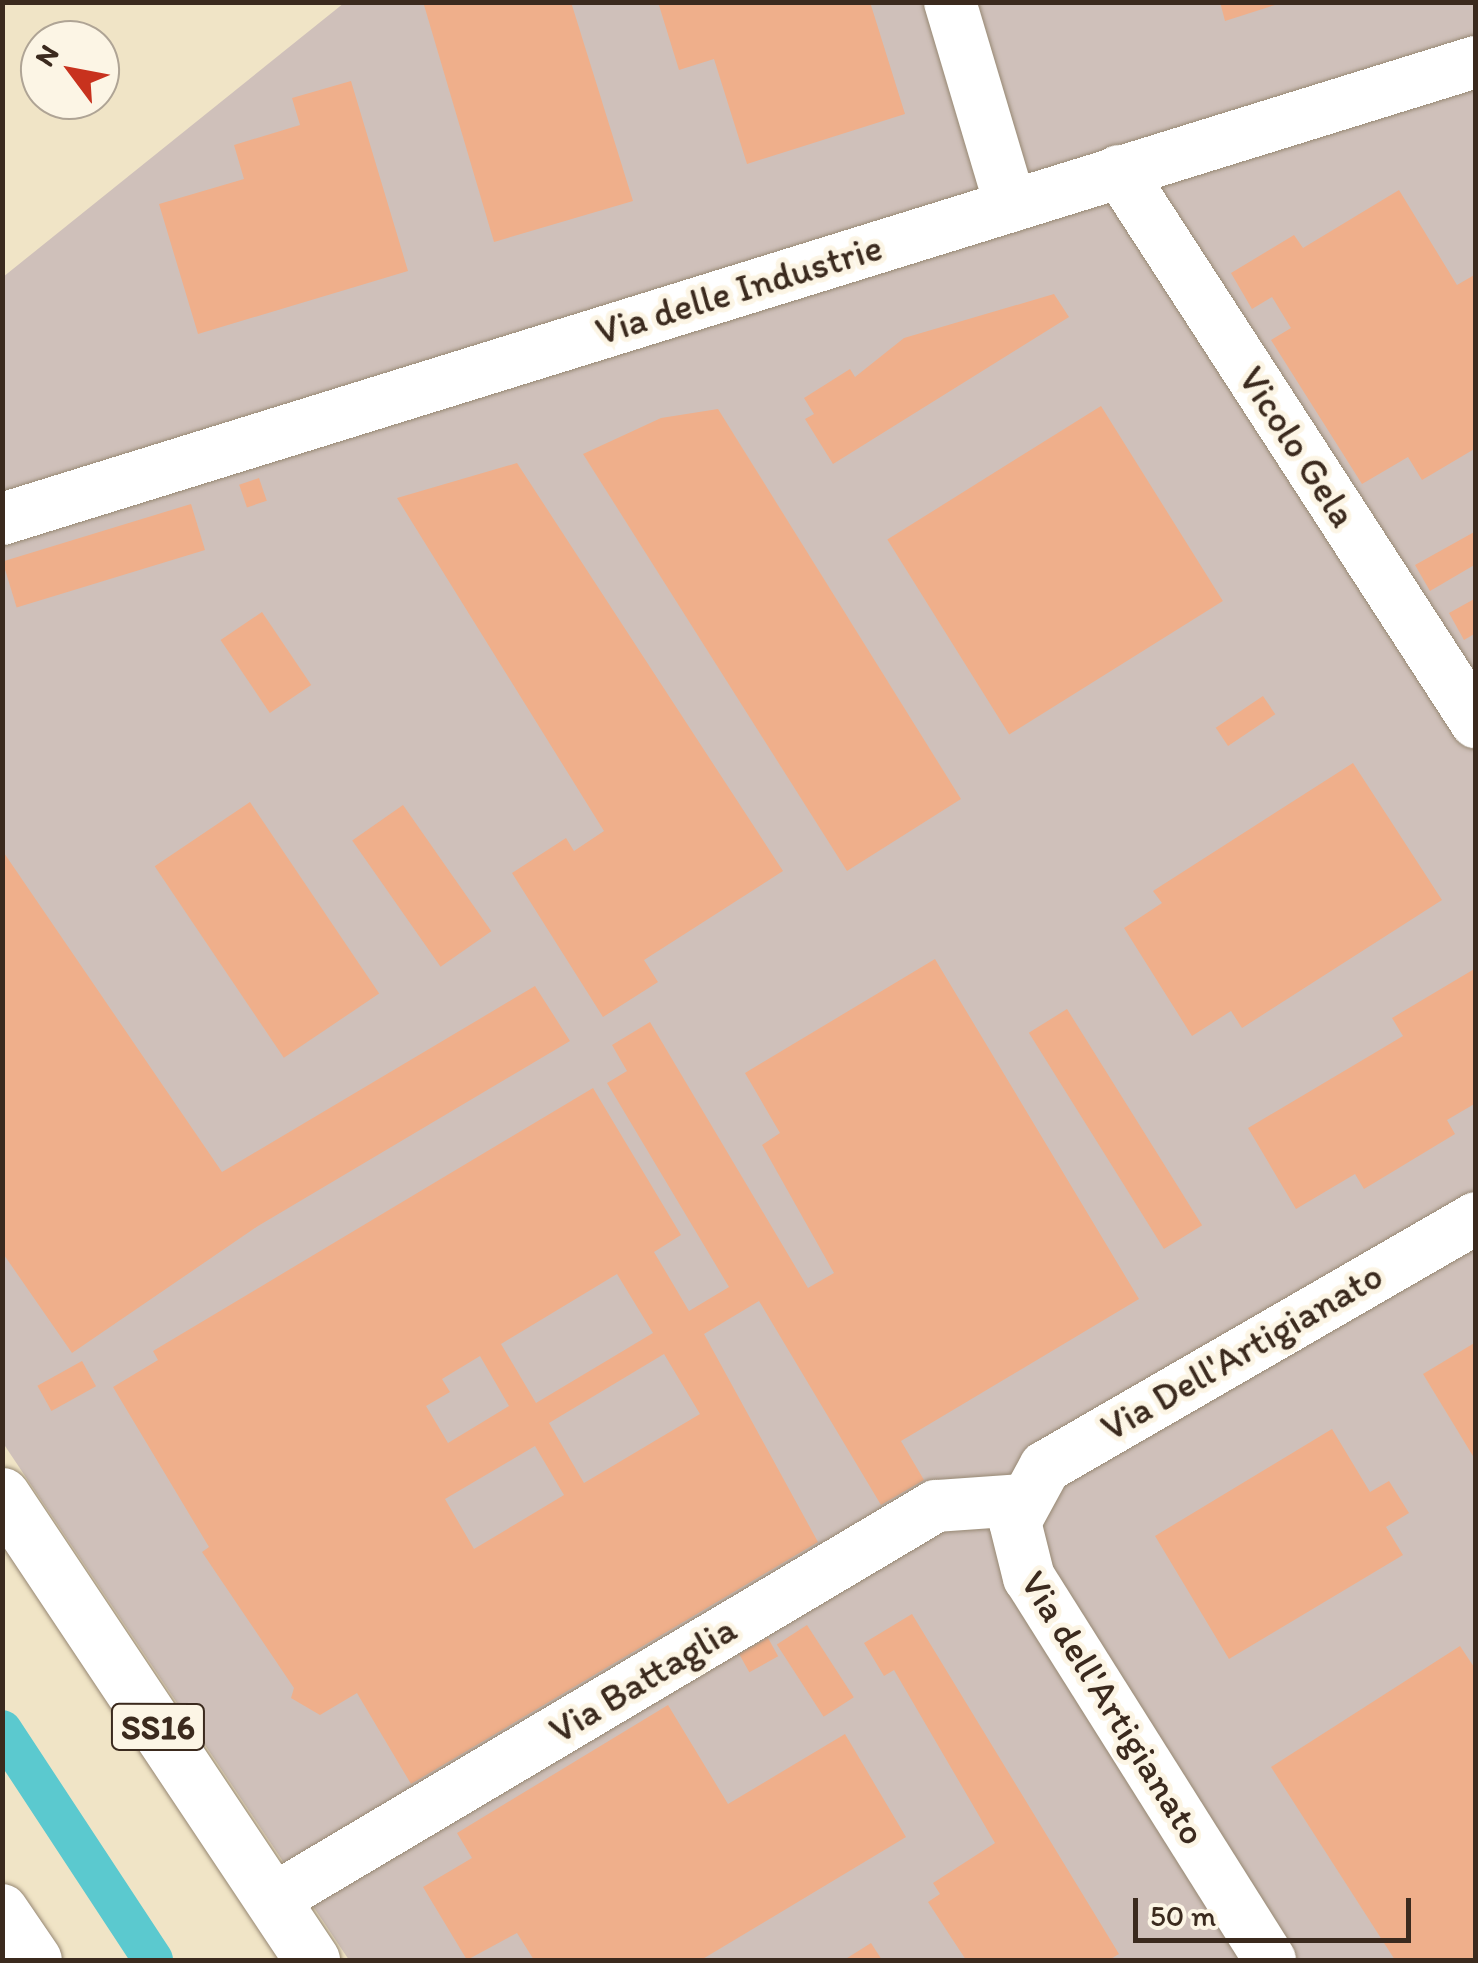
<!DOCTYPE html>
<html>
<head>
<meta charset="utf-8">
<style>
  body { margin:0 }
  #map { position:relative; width:1478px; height:1963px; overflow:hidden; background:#f0e4c6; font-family:Itim,sans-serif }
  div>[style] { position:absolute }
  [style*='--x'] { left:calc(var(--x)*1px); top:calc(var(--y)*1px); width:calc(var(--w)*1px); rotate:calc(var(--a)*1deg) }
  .industrial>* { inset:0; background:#cfc0ba }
  .canal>* { height:40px; margin:-20px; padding:0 20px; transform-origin:20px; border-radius:20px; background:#5bc9cf }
  .building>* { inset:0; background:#efaf8b; transform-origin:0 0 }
  .roads { filter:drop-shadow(0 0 2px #968772) drop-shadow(0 0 2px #968772) }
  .minor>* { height:52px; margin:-26px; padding:0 26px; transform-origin:26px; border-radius:26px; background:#fff }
  .major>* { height:55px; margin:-27.5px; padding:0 27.5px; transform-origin:27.5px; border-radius:27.5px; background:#fff }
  span { translate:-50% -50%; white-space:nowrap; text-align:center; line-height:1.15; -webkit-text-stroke:10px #fcf5e5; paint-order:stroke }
  .shield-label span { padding:2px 8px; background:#fcf5e5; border:2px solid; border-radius:8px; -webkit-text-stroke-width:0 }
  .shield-label { font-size:35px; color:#3b2a1e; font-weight:700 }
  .street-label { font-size:38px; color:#3b2a1e }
  .frame { position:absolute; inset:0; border:5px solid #3b2a1e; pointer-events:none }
  .north { position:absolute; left:20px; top:20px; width:100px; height:100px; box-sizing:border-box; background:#fcf5e5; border:2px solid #afa495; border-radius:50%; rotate:302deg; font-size:28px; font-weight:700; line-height:40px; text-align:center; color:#3b2a1e }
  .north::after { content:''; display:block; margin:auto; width:35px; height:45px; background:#c8321e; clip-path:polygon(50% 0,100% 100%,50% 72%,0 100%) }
  .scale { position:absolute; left:1133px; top:1898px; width:278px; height:45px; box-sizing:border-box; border:5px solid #3b2a1e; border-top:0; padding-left:12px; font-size:30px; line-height:35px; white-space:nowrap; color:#3b2a1e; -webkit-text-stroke:8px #fcf5e5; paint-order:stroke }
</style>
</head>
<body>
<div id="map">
  <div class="industrial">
    <div style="clip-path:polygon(344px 3px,1475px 3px,1475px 1960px,349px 1960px,3px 1443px,3px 277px)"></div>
  </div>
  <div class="canal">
    <div style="--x:2;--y:1730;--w:275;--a:56.7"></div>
  </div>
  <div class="building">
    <div style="clip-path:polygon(432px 2px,571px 2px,633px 201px,494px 242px,424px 5px)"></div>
    <div style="clip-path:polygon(658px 2px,870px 2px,905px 114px,747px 164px,714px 59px,679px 70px)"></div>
    <div style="clip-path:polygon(1220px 2px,1281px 2px,1281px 3px,1225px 21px)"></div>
    <div style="clip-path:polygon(351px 81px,408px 271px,198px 334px,159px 204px,244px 179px,234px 145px,300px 125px,292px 98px)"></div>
    <div style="clip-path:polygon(1399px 190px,1457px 285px,1476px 274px,1476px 448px,1422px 480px,1408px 457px,1362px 484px,1271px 340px,1291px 328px,1272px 297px,1252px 309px,1231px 273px,1294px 235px,1303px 248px)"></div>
    <div style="clip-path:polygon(1054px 294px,1069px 317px,833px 464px,805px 419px,814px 414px,804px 398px,850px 369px,855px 377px,904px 338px)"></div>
    <div style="left:1101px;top:406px;width:230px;height:252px;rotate:58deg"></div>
    <div style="clip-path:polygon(718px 409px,961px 799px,847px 871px,583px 454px,661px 418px)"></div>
    <div style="clip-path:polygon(517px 463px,783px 871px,644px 960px,658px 982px,603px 1017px,512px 873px,566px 838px,574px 851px,604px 831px,397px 498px)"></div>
    <div style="left:259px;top:478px;width:24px;height:21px;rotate:71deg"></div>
    <div style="left:191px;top:504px;width:48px;height:197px;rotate:73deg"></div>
    <div style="clip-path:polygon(1476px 531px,1476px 564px,1430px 591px,1415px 565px)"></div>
    <div style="clip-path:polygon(1476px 598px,1476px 633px,1464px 640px,1449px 613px)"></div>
    <div style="left:262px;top:612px;width:88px;height:50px;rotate:56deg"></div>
    <div style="left:1263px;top:696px;width:22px;height:57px;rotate:56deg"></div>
    <div style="clip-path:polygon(1353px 763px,1442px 900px,1242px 1028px,1231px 1011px,1192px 1036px,1124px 928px,1162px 903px,1153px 891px)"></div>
    <div style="left:250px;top:802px;width:231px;height:115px;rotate:56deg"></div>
    <div style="left:403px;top:805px;width:154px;height:62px;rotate:55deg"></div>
    <div style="clip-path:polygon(2px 850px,222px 1172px,535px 986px,570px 1041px,258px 1226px,72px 1353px,2px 1252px)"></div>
    <div style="clip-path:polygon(evenodd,935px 959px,1139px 1299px,901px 1441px,924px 1480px,881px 1505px,759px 1301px,704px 1334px,818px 1542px,411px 1784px,357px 1693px,320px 1715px,291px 1698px,294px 1688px,202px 1552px,209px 1547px,113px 1387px,158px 1360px,153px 1351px,593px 1088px,681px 1235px,654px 1252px,689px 1311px,729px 1287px,607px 1083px,627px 1071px,612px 1045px,650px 1022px,808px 1288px,834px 1273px,762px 1145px,780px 1133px,745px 1073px,935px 959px,617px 1274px,653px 1333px,536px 1403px,501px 1344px,617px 1274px,935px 959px,664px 1354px,700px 1414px,584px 1483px,549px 1423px,664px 1354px,935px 959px,480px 1356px,509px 1406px,448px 1443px,426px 1406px,450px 1392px,442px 1379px,480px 1356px,935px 959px,535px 1446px,564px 1495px,474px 1549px,445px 1499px,535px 1446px)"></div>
    <div style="clip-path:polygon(1476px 968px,1476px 1103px,1447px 1120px,1455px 1134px,1364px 1189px,1355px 1174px,1296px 1209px,1248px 1128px,1403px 1036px,1392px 1018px)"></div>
    <div style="left:1067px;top:1009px;width:255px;height:45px;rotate:58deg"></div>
    <div style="clip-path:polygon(1476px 1342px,1476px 1461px,1423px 1374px)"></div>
    <div style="left:82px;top:1361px;width:29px;height:51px;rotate:61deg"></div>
    <div style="clip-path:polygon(1332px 1429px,1370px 1492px,1389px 1481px,1409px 1513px,1386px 1527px,1403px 1555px,1229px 1659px,1155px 1536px)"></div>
    <div style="clip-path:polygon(912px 1614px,1119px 1954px,1109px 1960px,966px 1960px,928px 1902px,940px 1894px,933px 1883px,995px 1843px,894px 1670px,884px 1676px,864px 1643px)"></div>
    <div style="left:807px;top:1625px;width:86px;height:36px;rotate:57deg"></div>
    <div style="left:768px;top:1638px;width:21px;height:33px;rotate:61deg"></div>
    <div style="clip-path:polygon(1460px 1646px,1476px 1670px,1476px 1960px,1395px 1960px,1271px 1767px)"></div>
    <div style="clip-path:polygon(668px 1705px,728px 1804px,845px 1734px,906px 1837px,701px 1960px,534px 1960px,517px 1933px,467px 1960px,423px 1887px,472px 1858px,457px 1833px)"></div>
    <div style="clip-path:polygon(871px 1943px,882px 1960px,844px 1960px)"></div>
  </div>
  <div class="roads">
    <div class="minor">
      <div style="--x:950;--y:2;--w:213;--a:73.4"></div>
      <div style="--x:1119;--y:171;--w:657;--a:57.06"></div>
      <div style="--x:2;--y:519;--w:1543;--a:-17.23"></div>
      <div style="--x:274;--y:1899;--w:770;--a:-30.7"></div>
      <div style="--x:936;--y:1506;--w:86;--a:-4"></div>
      <div style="--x:2;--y:1910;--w:60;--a:55.8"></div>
      <div style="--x:1270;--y:1960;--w:452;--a:-122.2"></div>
      <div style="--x:1029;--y:1578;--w:58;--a:-104"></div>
      <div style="--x:1015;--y:1522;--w:63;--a:-61.4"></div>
      <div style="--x:1045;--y:1467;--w:498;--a:-30"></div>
    </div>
    <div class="major">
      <div style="--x:2;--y:1495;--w:559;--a:56.31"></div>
    </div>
  </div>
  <div class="shield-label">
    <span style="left:158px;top:1727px">SS16</span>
  </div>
  <div class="street-label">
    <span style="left:739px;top:290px;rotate:-17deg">Via delle Industrie</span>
    <span style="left:1297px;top:447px;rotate:57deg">Vicolo Gela</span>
    <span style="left:1242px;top:1352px;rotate:-30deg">Via Dell'Artigianato</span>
    <span style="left:643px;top:1680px;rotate:-31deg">Via Battaglia</span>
    <span style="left:1113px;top:1708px;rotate:58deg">Via dell'Artigianato</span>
  </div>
  <div class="frame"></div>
  <div class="north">N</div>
  <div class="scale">50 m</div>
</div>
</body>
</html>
